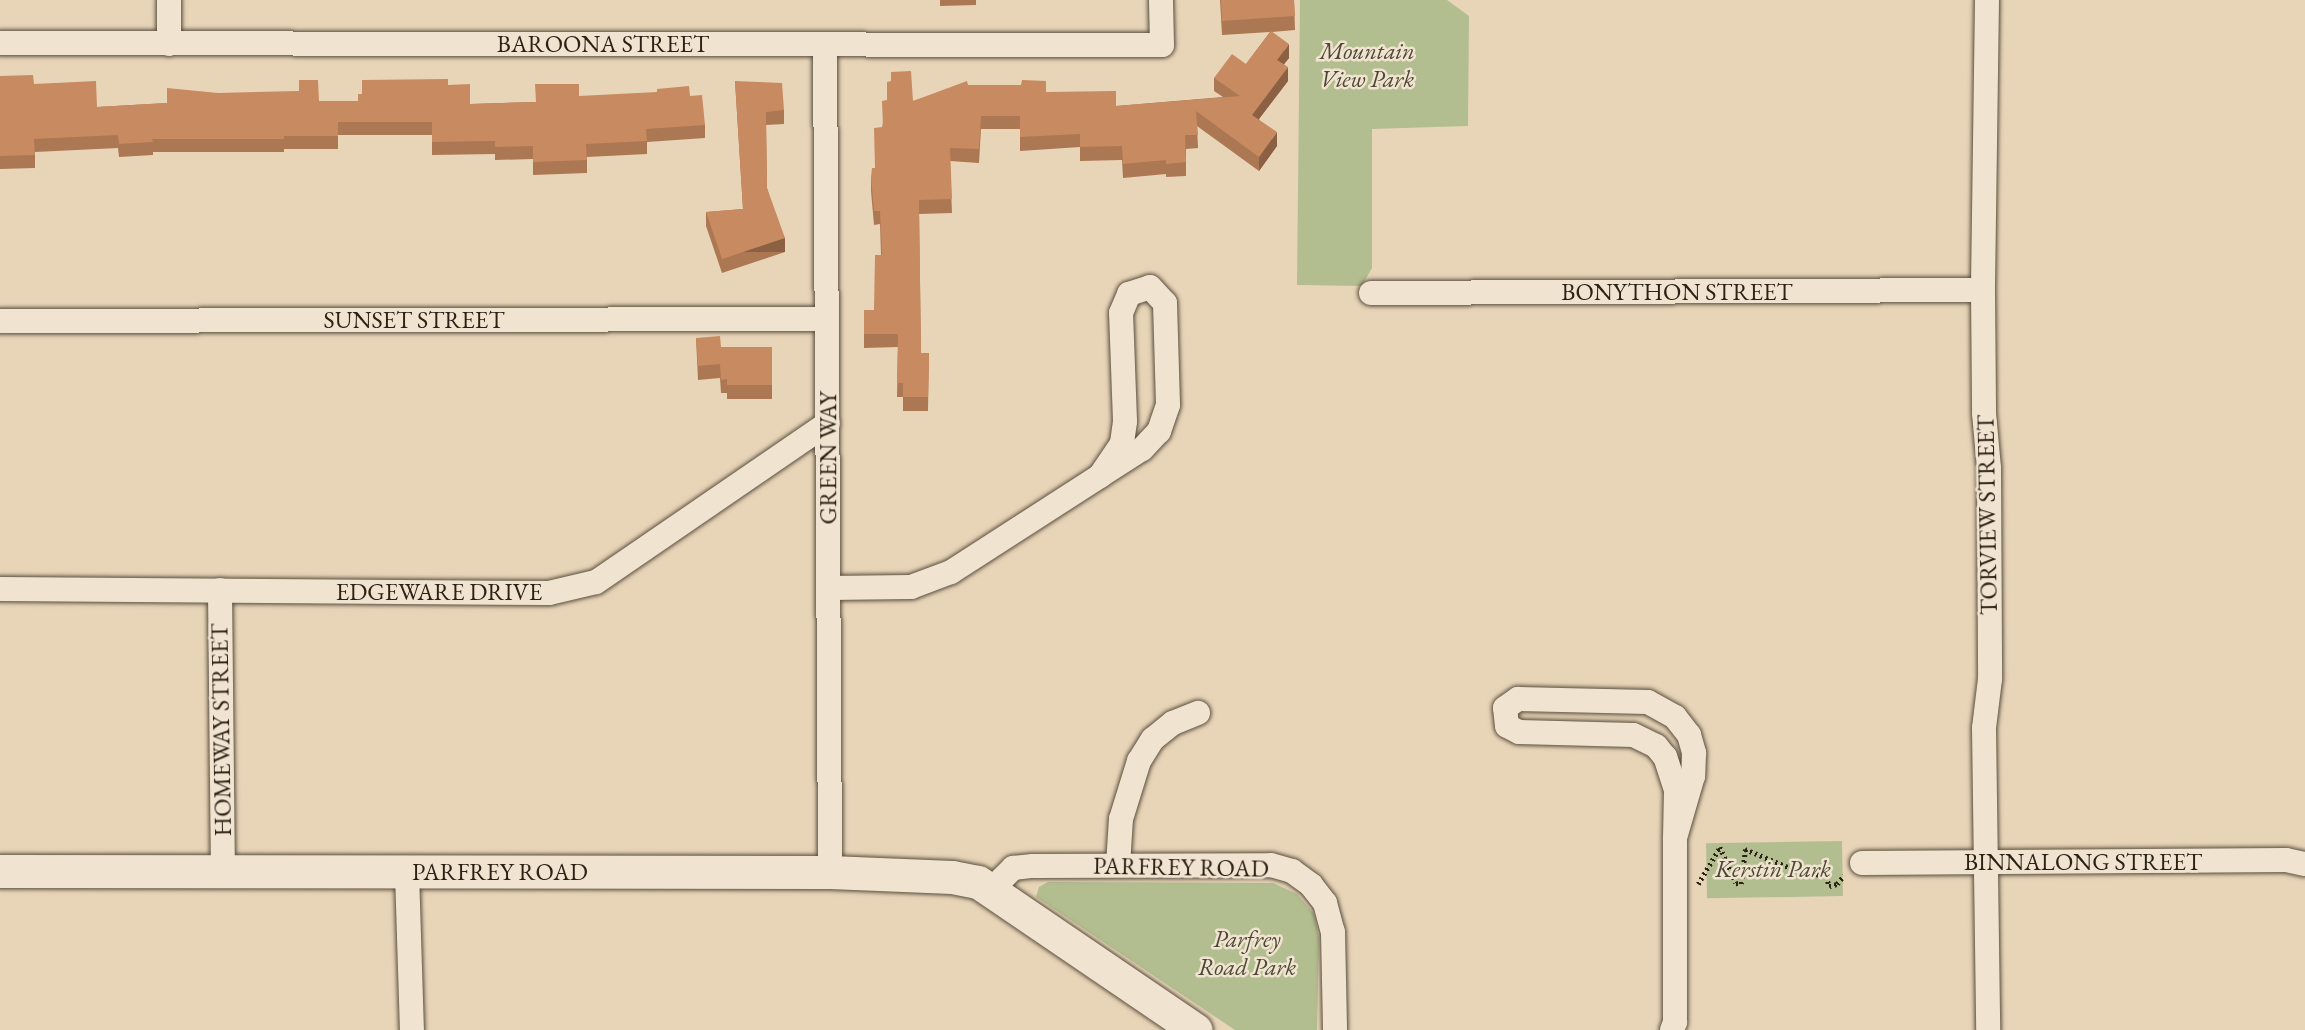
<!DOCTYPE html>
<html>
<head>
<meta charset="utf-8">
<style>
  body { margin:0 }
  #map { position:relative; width:2305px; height:1030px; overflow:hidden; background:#e8d5b8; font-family:"EB Garamond",serif }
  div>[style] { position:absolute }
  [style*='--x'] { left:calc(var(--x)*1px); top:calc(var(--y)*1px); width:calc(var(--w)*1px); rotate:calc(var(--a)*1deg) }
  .green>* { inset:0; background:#b3be90; transform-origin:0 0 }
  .path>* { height:4.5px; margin-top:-2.25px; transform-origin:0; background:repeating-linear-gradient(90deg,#2b2115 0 2px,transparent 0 5.5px) }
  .roads { filter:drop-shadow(0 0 2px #5a4e3e) drop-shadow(0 0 2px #5a4e3e) }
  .minor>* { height:24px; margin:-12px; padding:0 12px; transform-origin:12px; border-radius:12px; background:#f0e4d1 }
  .secondary>* { height:33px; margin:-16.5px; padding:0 16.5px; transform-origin:16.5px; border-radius:16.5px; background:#f0e4d1 }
  .wall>* { inset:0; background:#ac7753 }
  .shaded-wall>* { inset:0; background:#8c6143; transform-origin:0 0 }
  .building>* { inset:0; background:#c88a60 }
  span { translate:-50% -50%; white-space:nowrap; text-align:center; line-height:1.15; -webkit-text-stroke:5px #f0e4d1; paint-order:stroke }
  .street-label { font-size:24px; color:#2b2115 }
  .park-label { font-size:24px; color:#4d4834; font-style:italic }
</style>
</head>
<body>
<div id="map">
  <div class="green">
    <div style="clip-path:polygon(1300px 0,1447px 0,1469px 16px,1468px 126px,1372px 129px,1372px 268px,1362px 286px,1297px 285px)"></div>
    <div style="left:1842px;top:841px;width:55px;height:136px;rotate:89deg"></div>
    <div style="clip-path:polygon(1048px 882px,1273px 883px,1297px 894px,1314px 914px,1319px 938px,1317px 1030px,1235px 1030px,1036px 897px,1039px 887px)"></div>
  </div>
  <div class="path">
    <div style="--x:1698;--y:884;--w:43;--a:-59.3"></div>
    <div style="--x:1720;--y:847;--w:39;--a:66"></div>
    <div style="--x:1736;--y:883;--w:5;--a:11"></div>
    <div style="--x:1741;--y:884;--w:35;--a:-83"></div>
    <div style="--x:1745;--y:849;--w:54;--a:22.8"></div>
    <div style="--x:1795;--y:870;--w:33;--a:11"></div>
    <div style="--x:1827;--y:876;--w:10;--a:79"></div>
    <div style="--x:1829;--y:886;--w:8;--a:-14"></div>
    <div style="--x:1837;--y:884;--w:11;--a:-52"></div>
  </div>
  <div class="roads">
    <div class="minor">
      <div style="--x:169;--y:0;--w:44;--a:90"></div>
      <div style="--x:1987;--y:0;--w:290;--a:90.8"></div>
      <div style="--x:1983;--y:290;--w:123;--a:89.5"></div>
      <div style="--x:1984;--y:413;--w:55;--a:84.8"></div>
      <div style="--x:1989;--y:468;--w:211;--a:89.7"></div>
      <div style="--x:1990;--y:679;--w:49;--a:97"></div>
      <div style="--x:1984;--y:728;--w:302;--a:89.2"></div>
      <div style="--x:0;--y:43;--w:1162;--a:0.1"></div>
      <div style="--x:1162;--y:45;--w:45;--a:-91.3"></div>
      <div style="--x:825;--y:44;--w:828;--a:89.65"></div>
      <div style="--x:1150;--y:287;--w:22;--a:47"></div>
      <div style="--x:1165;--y:303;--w:102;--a:88.3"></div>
      <div style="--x:1168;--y:405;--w:28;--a:109"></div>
      <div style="--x:1159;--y:431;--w:25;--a:133"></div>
      <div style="--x:1142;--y:449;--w:50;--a:147.3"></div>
      <div style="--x:1100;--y:476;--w:40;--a:-56"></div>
      <div style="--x:1122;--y:443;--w:22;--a:-82"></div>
      <div style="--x:1125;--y:421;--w:108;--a:-92.1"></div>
      <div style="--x:1121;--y:313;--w:21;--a:-67"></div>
      <div style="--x:1129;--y:294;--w:22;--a:-18"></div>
      <div style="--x:1371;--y:293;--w:612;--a:-0.28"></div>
      <div style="--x:0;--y:321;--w:827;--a:-0.14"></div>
      <div style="--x:829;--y:588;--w:82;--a:-0.7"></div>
      <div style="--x:911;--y:587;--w:43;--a:-20.6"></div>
      <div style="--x:951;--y:572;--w:177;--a:-32.8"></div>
      <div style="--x:0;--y:589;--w:549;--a:0.42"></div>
      <div style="--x:549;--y:593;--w:48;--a:-13.2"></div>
      <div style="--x:596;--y:582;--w:281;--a:-34.4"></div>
      <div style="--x:220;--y:590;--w:279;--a:89.4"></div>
      <div style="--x:1518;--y:699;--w:130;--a:1.3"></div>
      <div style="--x:1648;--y:702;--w:31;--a:29"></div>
      <div style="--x:1675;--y:717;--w:23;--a:52"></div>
      <div style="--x:1689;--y:735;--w:19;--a:74"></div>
      <div style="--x:1694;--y:753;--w:23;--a:92"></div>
      <div style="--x:1693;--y:776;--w:65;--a:106.2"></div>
      <div style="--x:1675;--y:838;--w:48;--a:-88.8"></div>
      <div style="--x:1676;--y:790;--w:35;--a:-108"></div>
      <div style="--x:1665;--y:757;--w:14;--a:-129"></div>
      <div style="--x:1656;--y:746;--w:25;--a:-154"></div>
      <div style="--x:1633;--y:735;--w:114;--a:-178.5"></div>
      <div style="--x:1519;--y:732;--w:13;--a:-153"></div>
      <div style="--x:1507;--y:726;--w:18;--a:-96"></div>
      <div style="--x:1505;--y:708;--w:16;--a:-35"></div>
      <div style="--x:1862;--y:863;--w:424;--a:-0.4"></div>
      <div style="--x:2286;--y:860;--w:19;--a:12"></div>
      <div style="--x:1118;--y:865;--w:46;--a:-86.3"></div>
      <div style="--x:1121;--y:819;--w:61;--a:-72.8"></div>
      <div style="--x:1139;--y:761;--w:26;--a:-58"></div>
      <div style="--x:1153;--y:739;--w:26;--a:-39"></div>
      <div style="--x:1173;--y:723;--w:27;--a:-22"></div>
      <div style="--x:407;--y:873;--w:157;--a:88.2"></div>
      <div style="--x:995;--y:895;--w:17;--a:-66"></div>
      <div style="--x:1002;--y:879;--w:16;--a:-45"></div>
      <div style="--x:1013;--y:868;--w:20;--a:-6"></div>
      <div style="--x:1033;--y:866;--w:238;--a:-0.2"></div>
      <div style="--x:1271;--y:865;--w:22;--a:16"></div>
      <div style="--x:1292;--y:871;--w:24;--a:36"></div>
      <div style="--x:1311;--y:885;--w:23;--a:52"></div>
      <div style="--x:1325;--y:903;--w:30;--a:75"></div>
      <div style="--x:1333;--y:932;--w:98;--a:88.8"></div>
      <div style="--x:1672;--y:1030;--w:9;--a:-69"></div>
      <div style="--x:1675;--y:1022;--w:184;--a:-90"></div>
    </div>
    <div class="secondary">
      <div style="--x:0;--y:871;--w:830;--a:0.07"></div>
      <div style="--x:830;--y:872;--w:122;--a:2.3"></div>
      <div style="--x:952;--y:877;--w:26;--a:11"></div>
      <div style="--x:978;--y:882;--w:263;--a:34.2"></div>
    </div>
  </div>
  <div class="wall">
    <div style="clip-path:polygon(940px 0,976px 0,976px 5px,940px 6px)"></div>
    <div style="clip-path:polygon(1220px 0,1294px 0,1295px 30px,1272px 32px,1289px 58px,1284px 64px,1288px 81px,1259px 119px,1277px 146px,1259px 171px,1197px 126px,1198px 148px,1186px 149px,1186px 176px,1166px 177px,1166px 174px,1123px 178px,1122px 160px,1080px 161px,1080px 147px,1020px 151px,1020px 129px,981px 129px,979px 163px,950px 161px,952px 213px,919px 214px,921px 353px,929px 353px,928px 411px,903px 411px,903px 397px,897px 397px,898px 347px,864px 348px,864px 310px,874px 310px,881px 255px,880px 224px,874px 225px,871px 191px,871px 177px,875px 168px,887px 100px,913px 101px,968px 85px,1046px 92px,1116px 106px,1223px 97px,1214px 91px,1214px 78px,1246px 64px,1270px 32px,1222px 35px)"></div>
    <div style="clip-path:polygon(0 76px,34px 84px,97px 107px,167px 103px,218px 93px,319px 101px,358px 101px,448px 85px,470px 104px,535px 102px,579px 96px,690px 96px,705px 125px,705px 138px,647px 142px,647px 154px,587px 157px,587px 173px,533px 175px,533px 159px,495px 160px,495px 154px,432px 155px,432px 135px,338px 135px,338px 149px,284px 149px,284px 152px,153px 152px,153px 155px,119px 157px,118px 148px,35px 152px,35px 168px,0 169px)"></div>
    <div style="clip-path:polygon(735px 81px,784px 110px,784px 124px,766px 125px,767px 188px,785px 252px,722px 273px,706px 226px,706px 212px,743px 209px)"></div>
    <div style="clip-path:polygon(696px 338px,721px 347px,772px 347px,772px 399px,727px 399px,727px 393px,721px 393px,720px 378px,698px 380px)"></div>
  </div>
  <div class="shaded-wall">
    <div style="clip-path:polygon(1289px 44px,1289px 58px,1277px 73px,1277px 60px)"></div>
    <div style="clip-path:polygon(1288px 67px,1288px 81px,1252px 128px,1252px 115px)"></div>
    <div style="clip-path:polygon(1277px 132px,1277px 146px,1259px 171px,1259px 157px)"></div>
    <div style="left:785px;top:238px;width:14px;height:66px;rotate:90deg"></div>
  </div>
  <div class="building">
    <div style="clip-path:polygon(1221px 0,1294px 0,1295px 16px,1222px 21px)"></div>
    <div style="clip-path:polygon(1271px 31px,1289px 44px,1277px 60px,1288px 67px,1252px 115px,1277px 132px,1259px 157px,1196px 111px,1198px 135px,1185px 135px,1186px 162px,1166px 164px,1166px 160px,1123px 164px,1122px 146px,1080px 147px,1080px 134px,1020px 137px,1020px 116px,981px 116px,979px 149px,950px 148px,952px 199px,919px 200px,921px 353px,929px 353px,928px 397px,903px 397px,903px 383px,897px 383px,898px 334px,864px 334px,864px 310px,874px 310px,875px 255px,882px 255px,880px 211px,874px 211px,871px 177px,872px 168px,875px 168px,874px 128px,883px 127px,882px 101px,887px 100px,887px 82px,891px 81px,891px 72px,911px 71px,913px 101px,967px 81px,968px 85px,1021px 85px,1022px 80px,1046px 81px,1046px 92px,1116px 91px,1116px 106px,1240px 96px,1214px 78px,1232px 54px,1246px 64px)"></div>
    <div style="clip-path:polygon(33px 75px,34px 84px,96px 81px,97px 107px,167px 103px,167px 88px,218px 93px,299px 91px,299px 80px,318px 80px,319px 101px,358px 101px,358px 94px,362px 94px,362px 80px,448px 79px,448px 85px,470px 84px,470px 104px,536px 102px,535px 84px,579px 84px,579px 96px,657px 92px,657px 89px,689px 86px,690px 96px,702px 95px,705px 125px,646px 129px,647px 141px,586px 144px,587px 160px,533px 162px,533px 146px,495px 147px,495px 141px,432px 142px,432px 122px,338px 122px,338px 136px,284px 136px,284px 139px,152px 139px,153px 142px,119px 144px,118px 135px,34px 139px,35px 155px,0 156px,0 76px)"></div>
    <div style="clip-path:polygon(735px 81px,782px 83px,784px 110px,766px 112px,767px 188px,785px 238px,722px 259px,706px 212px,743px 209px)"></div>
    <div style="clip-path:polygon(720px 336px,721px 347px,772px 347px,772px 385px,727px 385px,727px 379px,721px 380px,720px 364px,698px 366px,696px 338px)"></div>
  </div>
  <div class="street-label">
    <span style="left:603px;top:44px">BAROONA STREET</span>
    <span style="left:1677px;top:292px">BONYTHON STREET</span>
    <span style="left:414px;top:320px">SUNSET STREET</span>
    <span style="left:828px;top:458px;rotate:-90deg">GREEN WAY</span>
    <span style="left:1987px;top:515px;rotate:-91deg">TORVIEW STREET</span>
    <span style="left:439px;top:592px">EDGEWARE DRIVE</span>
    <span style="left:221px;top:730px;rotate:-91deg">HOMEWAY STREET</span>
    <span style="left:2083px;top:862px">BINNALONG STREET</span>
    <span style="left:1181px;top:867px;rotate:1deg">PARFREY ROAD</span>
    <span style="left:500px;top:872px">PARFREY ROAD</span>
  </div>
  <div class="park-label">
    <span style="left:1367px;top:65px">Mountain<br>View Park</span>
    <span style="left:1773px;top:869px">Kerstin Park</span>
    <span style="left:1247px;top:953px">Parfrey<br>Road Park</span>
  </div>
</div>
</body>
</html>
